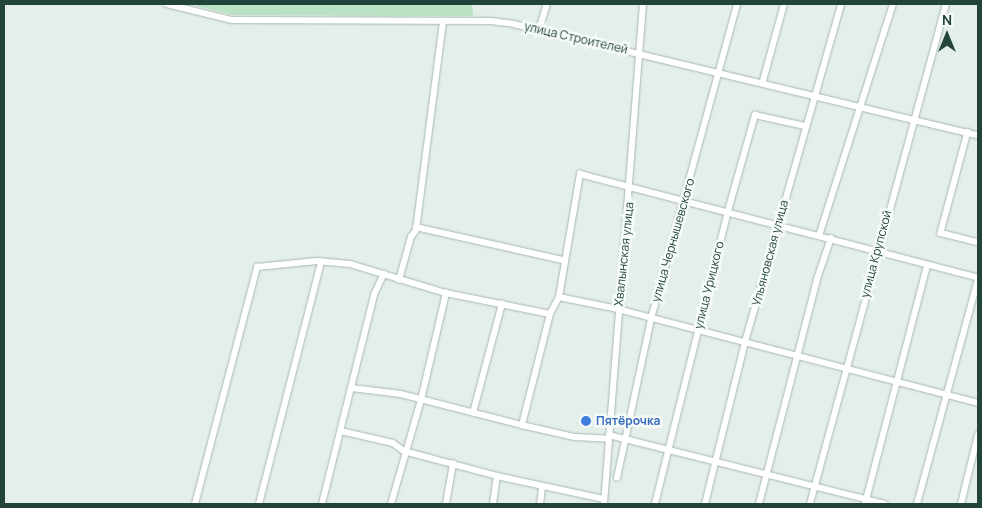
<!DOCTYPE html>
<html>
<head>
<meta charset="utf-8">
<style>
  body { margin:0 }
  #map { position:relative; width:982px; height:508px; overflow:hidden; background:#e5efea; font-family:Manrope,sans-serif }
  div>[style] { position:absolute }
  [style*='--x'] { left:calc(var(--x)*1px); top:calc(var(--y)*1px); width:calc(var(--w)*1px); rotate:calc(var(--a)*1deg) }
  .green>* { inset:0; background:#bce2c4 }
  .roads { filter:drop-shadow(0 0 1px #a7b8b1) drop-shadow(0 0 1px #a7b8b1) }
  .minor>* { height:5.5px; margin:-2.75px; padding:0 2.75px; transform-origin:2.75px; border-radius:2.75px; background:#fff }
  .dots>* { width:14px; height:14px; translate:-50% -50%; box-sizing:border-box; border:2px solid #f6fbf8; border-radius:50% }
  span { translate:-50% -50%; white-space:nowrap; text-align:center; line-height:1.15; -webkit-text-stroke:5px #f6fbf8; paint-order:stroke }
  .street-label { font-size:12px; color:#224439 }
  .shop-label { font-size:12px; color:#366cbe; font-weight:700 }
  .left { translate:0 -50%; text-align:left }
  .frame { position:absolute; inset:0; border:5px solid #224439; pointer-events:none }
  .north { position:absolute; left:922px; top:10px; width:50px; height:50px; -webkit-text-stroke:4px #f6fbf8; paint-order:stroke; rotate:0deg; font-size:14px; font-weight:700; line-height:20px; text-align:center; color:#224439 }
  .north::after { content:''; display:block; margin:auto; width:18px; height:22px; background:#224439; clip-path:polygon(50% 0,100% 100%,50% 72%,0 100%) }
</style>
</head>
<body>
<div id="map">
  <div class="green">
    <div style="clip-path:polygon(198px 4px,472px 4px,473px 16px,234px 15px,197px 6px)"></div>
  </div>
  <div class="roads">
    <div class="minor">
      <div style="--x:167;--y:4;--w:67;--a:13.8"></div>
      <div style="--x:232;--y:20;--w:259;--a:0.2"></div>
      <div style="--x:491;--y:21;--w:23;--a:7"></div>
      <div style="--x:514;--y:24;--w:477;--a:13.5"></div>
      <div style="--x:539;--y:30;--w:27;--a:-73"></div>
      <div style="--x:763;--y:81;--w:80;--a:-74.7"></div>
      <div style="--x:968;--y:132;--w:105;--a:105"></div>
      <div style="--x:941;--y:233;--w:38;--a:14"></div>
      <div style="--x:416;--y:227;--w:151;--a:12.7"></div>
      <div style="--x:819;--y:236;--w:244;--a:-72.3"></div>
      <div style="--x:399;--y:280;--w:45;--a:-74.4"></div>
      <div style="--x:411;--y:237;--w:9;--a:-54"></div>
      <div style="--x:416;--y:230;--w:210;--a:-82.6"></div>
      <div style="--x:559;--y:297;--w:60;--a:11.5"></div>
      <div style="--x:618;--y:309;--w:372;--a:14.6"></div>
      <div style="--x:352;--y:388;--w:49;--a:7"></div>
      <div style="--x:401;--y:394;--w:125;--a:14.4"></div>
      <div style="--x:522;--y:425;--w:54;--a:12.8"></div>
      <div style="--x:575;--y:437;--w:34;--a:3"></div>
      <div style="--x:473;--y:413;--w:113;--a:-75.1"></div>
      <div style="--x:522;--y:425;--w:114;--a:-75.8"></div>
      <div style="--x:550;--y:314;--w:19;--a:-62"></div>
      <div style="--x:559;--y:297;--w:125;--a:-80.3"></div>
      <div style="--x:580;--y:174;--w:411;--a:14.6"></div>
      <div style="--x:341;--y:431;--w:53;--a:13"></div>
      <div style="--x:393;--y:443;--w:14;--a:36"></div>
      <div style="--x:404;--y:451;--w:96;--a:15"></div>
      <div style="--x:497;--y:476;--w:109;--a:12.1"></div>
      <div style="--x:609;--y:435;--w:284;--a:14"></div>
      <div style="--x:617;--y:478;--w:163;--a:-77.9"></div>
      <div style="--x:651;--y:319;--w:327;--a:-74.7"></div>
      <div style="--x:195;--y:504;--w:245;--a:-75.3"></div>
      <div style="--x:257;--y:267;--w:60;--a:-5.7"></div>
      <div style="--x:317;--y:261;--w:33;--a:5"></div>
      <div style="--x:350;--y:264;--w:100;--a:16.8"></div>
      <div style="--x:446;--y:293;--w:106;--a:11.4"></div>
      <div style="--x:259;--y:504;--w:250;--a:-75.6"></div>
      <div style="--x:322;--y:504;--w:215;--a:-76"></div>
      <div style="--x:374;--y:295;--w:23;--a:-65"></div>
      <div style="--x:391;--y:504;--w:108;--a:-73.9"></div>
      <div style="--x:421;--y:400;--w:110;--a:-76.8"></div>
      <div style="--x:446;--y:504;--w:41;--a:-80.1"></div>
      <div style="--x:493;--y:504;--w:28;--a:-82"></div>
      <div style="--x:540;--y:504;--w:17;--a:-83"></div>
      <div style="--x:604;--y:504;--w:502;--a:-85.54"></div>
      <div style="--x:655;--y:504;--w:302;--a:-76"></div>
      <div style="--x:728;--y:211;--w:100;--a:-74.3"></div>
      <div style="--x:755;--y:115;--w:51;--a:12.4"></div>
      <div style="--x:705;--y:504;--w:167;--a:-76.1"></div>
      <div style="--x:745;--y:342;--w:351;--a:-74.1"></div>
      <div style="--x:759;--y:504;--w:232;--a:-75.5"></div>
      <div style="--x:817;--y:279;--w:43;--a:-71.1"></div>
      <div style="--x:810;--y:504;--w:518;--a:-74.78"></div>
      <div style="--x:865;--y:504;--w:246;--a:-75.4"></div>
      <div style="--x:917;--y:504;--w:233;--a:-74.8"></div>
      <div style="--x:961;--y:504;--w:71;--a:-76.2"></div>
    </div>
  </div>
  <div class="dots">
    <div style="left:586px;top:421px;background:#3f7fe0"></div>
  </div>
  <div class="street-label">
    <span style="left:576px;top:38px;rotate:13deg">улица Строителей</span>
    <span style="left:673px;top:240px;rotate:-74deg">улица Чернышевского</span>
    <span style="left:770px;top:253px;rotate:-75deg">Ульяновская улица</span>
    <span style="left:624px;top:254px;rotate:-84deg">Хвалынская улица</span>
    <span style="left:876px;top:254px;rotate:-75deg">улица Крупской</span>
    <span style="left:709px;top:285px;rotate:-76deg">улица Урицкого</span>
  </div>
  <div class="shop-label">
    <span class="left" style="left:596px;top:421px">Пятёрочка</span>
  </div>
  <div class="frame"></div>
  <div class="north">N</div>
</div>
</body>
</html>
